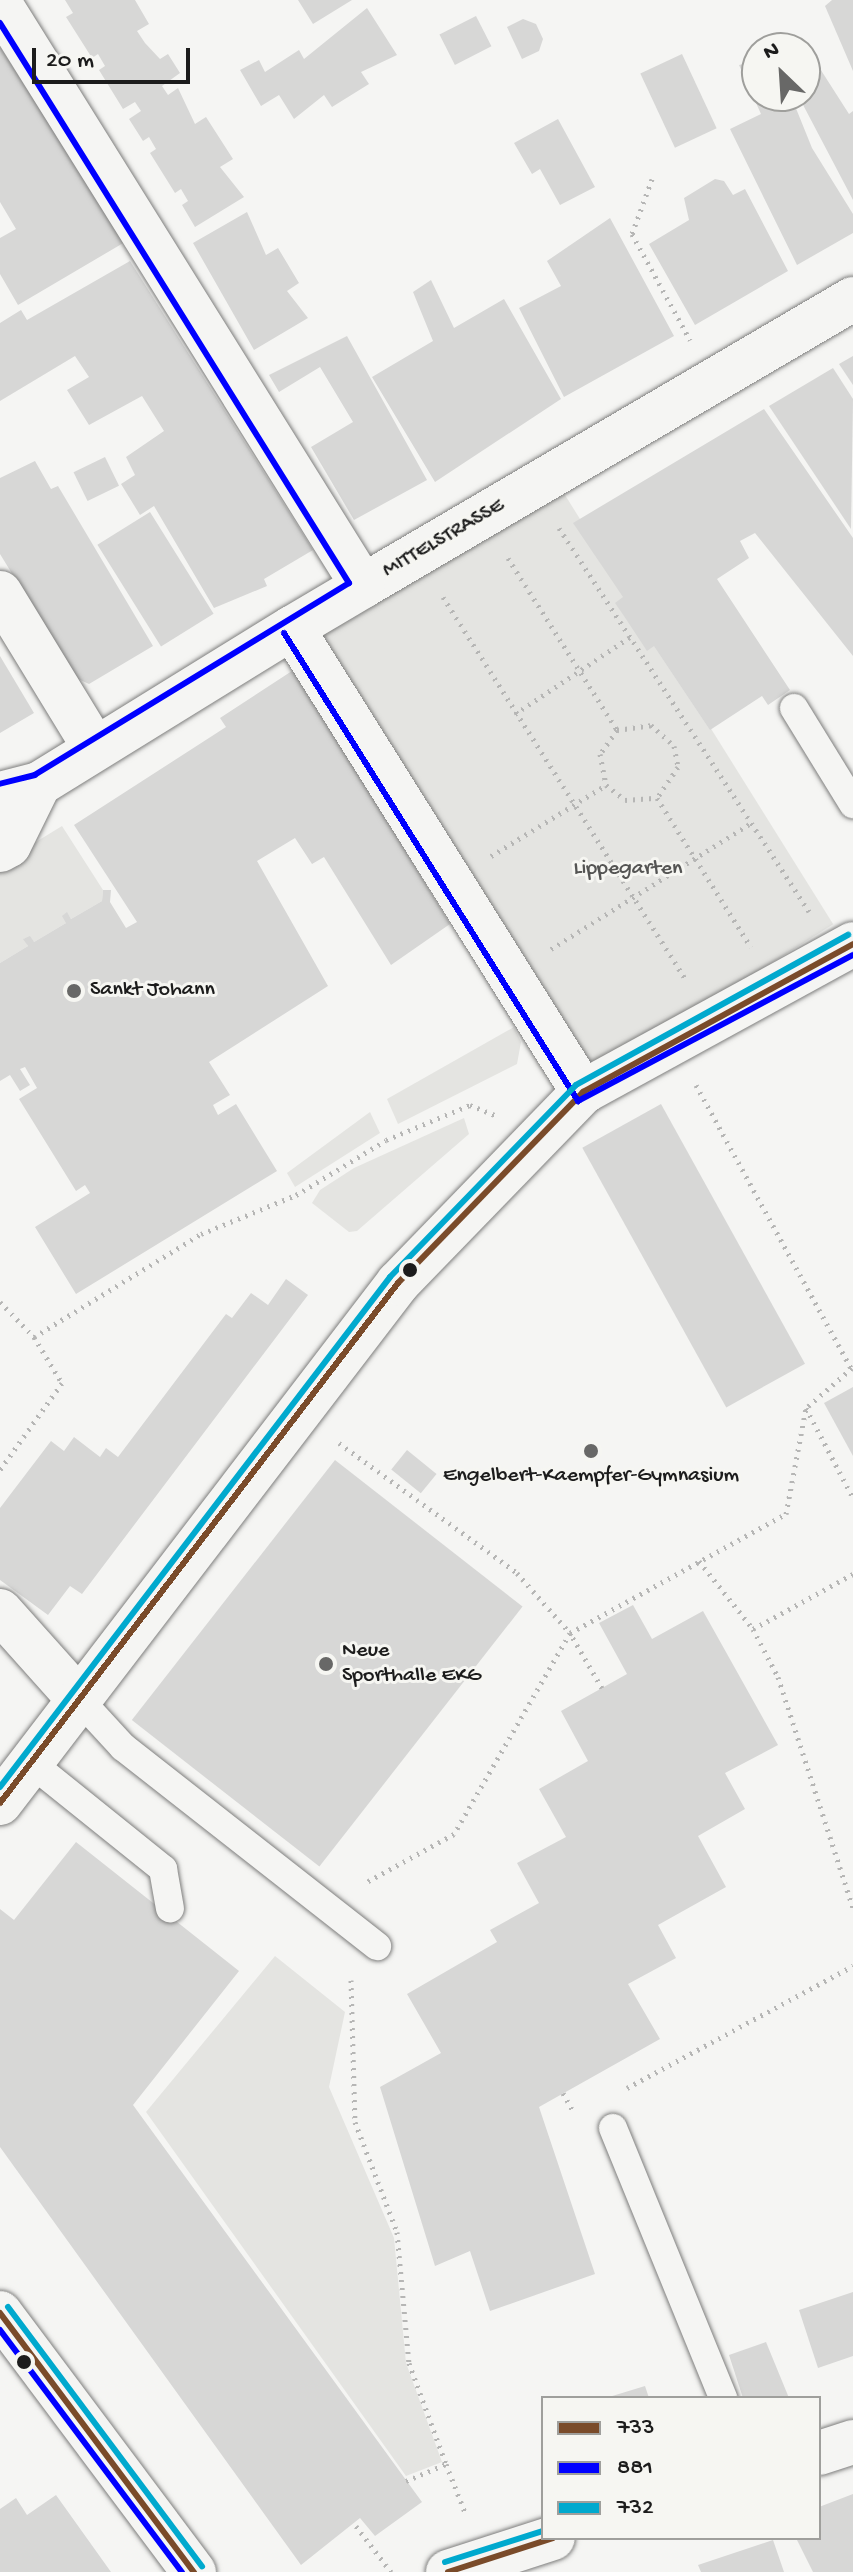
<!DOCTYPE html>
<html>
<head>
<meta charset="utf-8">
<style>
  body { margin:0 }
  #map { position:relative; width:853px; height:2572px; overflow:hidden; background:#f5f5f3; font-family:"Gochi Hand",sans-serif }
  div>[style] { position:absolute }
  [style*='--x'] { left:calc(var(--x)*1px); top:calc(var(--y)*1px); width:calc(var(--w)*1px); rotate:calc(var(--a)*1deg) }
  .green>* { inset:0; background:#e4e4e1; transform-origin:0 0 }
  .building>* { inset:0; background:#d7d7d6; transform-origin:0 0 }
  .path>* { height:5px; margin-top:-2.5px; transform-origin:0; background:repeating-linear-gradient(90deg,#b6b6b5 0 2px,transparent 0 8px) }
  .roads { filter:drop-shadow(0 0 2px #7e7e7d) drop-shadow(0 0 2px #7e7e7d) }
  .service>* { height:28px; margin:-14px; padding:0 14px; transform-origin:14px; border-radius:14px; background:#f5f5f3 }
  .pedestrian>* { height:44px; margin:-22px; padding:0 22px; transform-origin:22px; border-radius:22px; background:#f5f5f3 }
  .minor>* { height:44px; margin:-22px; padding:0 22px; transform-origin:22px; border-radius:22px; background:#f5f5f3 }
  .tertiary>* { height:44px; margin:-22px; padding:0 22px; transform-origin:22px; border-radius:22px; background:#f5f5f3 }
  .bus-1>* { height:6px; margin:-3px; padding:0 3px; transform-origin:3px; border-radius:3px; background:#7a4b2a }
  .bus-2>* { height:6px; margin:-3px; padding:0 3px; transform-origin:3px; border-radius:3px; background:#00f }
  .bus-3>* { height:6px; margin:-3px; padding:0 3px; transform-origin:3px; border-radius:3px; background:#00a9ce }
  .dots>* { width:22px; height:22px; translate:-50% -50%; box-sizing:border-box; border:4px solid #f6f6f2; border-radius:50% }
  span { translate:-50% -50%; white-space:nowrap; text-align:center; line-height:1.15; -webkit-text-stroke:6px #f6f6f2; paint-order:stroke }
  .street-label { font-size:22px; color:#1c1c1c }
  .park-label { font-size:22px; color:#545453 }
  .poi-label { font-size:22px; color:#1c1c1c }
  .left { translate:0 -50%; text-align:left }
  .legend { position:absolute; left:541px; top:2396px; width:280px; height:144px; box-sizing:border-box; background:#f6f6f2; border:2px solid #9f9f9c; margin:0; padding:10px 14px; list-style:none; font-size:24px; color:#1c1c1c }
  .legend li { display:flex; align-items:center; gap:16px; height:40px }
  .legend b { width:40px; border:2px solid #9f9f9c }
  .north { position:absolute; left:741px; top:32px; width:80px; height:80px; box-sizing:border-box; background:#f6f6f2; border:2px solid #9f9f9c; border-radius:50%; rotate:335deg; font-size:22px; font-weight:700; line-height:32px; text-align:center; color:#1c1c1c }
  .north::after { content:''; display:block; margin:auto; width:28px; height:36px; background:#686867; clip-path:polygon(50% 0,100% 100%,50% 72%,0 100%) }
  .scale { position:absolute; left:32px; top:48px; width:158px; height:36px; box-sizing:border-box; border:4px solid #1c1c1c; border-top:0; padding-left:10px; font-size:24px; line-height:28px; white-space:nowrap; color:#1c1c1c; -webkit-text-stroke:6px #f6f6f2; paint-order:stroke }
</style>
</head>
<body>
<div id="map">
  <div class="green">
    <div style="left:555px;top:479px;width:525px;height:289px;rotate:58deg"></div>
    <div style="clip-path:polygon(62px 826px,103px 890px,102px 901px,71px 919px,67px 913px,66px 923px,34px 942px,24px 938px,28px 946px,0 963px,0 864px)"></div>
    <div style="clip-path:polygon(514px 1027px,521px 1042px,517px 1064px,398px 1124px,387px 1099px)"></div>
    <div style="clip-path:polygon(370px 1112px,380px 1133px,295px 1187px,287px 1173px)"></div>
    <div style="clip-path:polygon(464px 1118px,469px 1134px,357px 1231px,349px 1232px,312px 1203px,320px 1190px,354px 1168px)"></div>
    <div style="clip-path:polygon(275px 1956px,345px 2012px,329px 2087px,394px 2238px,406px 2363px,442px 2462px,406px 2476px,146px 2112px)"></div>
  </div>
  <div class="building">
    <div style="clip-path:polygon(56px 0,135px 0,149px 24px,137px 31px,145px 43px,160px 59px,168px 54px,180px 73px,162px 86px,168px 95px,178px 88px,195px 124px,206px 117px,233px 159px,220px 167px,244px 197px,195px 227px,182px 205px,188px 201px,181px 189px,175px 193px,150px 153px,156px 149px,149px 137px,143px 141px,129px 119px,141px 111px,135px 102px,123px 109px,99px 70px,105px 66px,98px 54px,92px 58px,66px 17px,73px 13px,65px 0)"></div>
    <div style="clip-path:polygon(298px 0,352px 0,313px 24px)"></div>
    <div style="clip-path:polygon(832px 0,853px 0,853px 71px,825px 6px)"></div>
    <div style="clip-path:polygon(367px 8px,397px 55px,361px 72px,369px 84px,332px 107px,324px 95px,294px 119px,279px 95px,261px 106px,240px 70px,259px 60px,265px 72px,299px 50px,304px 59px)"></div>
    <div style="left:476px;top:16px;width:34px;height:41px;rotate:63deg"></div>
    <div style="clip-path:polygon(523px 19px,536px 24px,543px 39px,539px 51px,522px 59px,507px 27px)"></div>
    <div style="clip-path:polygon(801px 39px,849px 114px,853px 111px,853px 200px,801px 101px,805px 48px,790px 48px)"></div>
    <div style="clip-path:polygon(0 47px,125px 242px,18px 305px,0 274px,0 238px,16px 229px,0 202px)"></div>
    <div style="left:682px;top:54px;width:82px;height:46px;rotate:65deg"></div>
    <div style="clip-path:polygon(757px 61px,757px 96px,791px 96px,812px 148px,853px 214px,853px 233px,797px 265px,730px 129px,761px 114px,739px 65px)"></div>
    <div style="clip-path:polygon(558px 119px,595px 187px,560px 205px,540px 169px,532px 174px,514px 143px)"></div>
    <div style="clip-path:polygon(724px 181px,733px 195px,745px 189px,788px 271px,695px 325px,649px 244px,689px 220px,684px 198px,715px 179px)"></div>
    <div style="clip-path:polygon(247px 212px,266px 255px,278px 248px,299px 283px,287px 291px,308px 318px,254px 350px,193px 243px)"></div>
    <div style="clip-path:polygon(610px 218px,674px 336px,564px 397px,519px 308px,561px 286px,547px 261px)"></div>
    <div style="clip-path:polygon(130px 261px,313px 550px,264px 579px,267px 586px,214px 608px,154px 506px,140px 515px,121px 484px,135px 475px,126px 457px,164px 431px,142px 396px,89px 425px,67px 390px,89px 377px,75px 356px,0 401px,0 323px,21px 310px,27px 320px)"></div>
    <div style="clip-path:polygon(431px 280px,454px 328px,504px 299px,561px 399px,435px 482px,372px 377px,433px 341px,413px 292px)"></div>
    <div style="clip-path:polygon(347px 336px,427px 480px,354px 520px,311px 447px,353px 422px,320px 367px,279px 392px,269px 375px)"></div>
    <div style="clip-path:polygon(853px 356px,853px 385px,839px 364px)"></div>
    <div style="clip-path:polygon(833px 368px,853px 399px,851px 529px,769px 406px)"></div>
    <div style="clip-path:polygon(764px 409px,853px 538px,853px 656px,755px 533px,740px 541px,749px 558px,717px 579px,790px 690px,768px 705px,762px 696px,710px 730px,654px 646px,647px 651px,624px 616px,615px 603px,623px 597px,573px 523px)"></div>
    <div style="left:105px;top:457px;width:32px;height:35px;rotate:64deg"></div>
    <div style="clip-path:polygon(35px 461px,51px 489px,58px 486px,153px 646px,89px 684px,76px 678px,0 554px,0 478px)"></div>
    <div style="left:150px;top:512px;width:120px;height:62px;rotate:58deg"></div>
    <div style="clip-path:polygon(0 656px,34px 713px,0 733px)"></div>
    <div style="clip-path:polygon(295px 669px,450px 924px,391px 965px,324px 857px,312px 864px,295px 838px,257px 861px,328px 986px,209px 1062px,230px 1095px,213px 1105px,218px 1115px,236px 1104px,277px 1171px,76px 1294px,35px 1227px,90px 1193px,85px 1185px,76px 1191px,19px 1099px,37px 1088px,25px 1067px,20px 1069px,30px 1085px,20px 1091px,10px 1075px,0 1081px,0 963px,28px 946px,23px 939px,30px 936px,34px 942px,66px 923px,62px 916px,67px 912px,71px 919px,102px 901px,103px 890px,111px 890px,110px 902px,126px 928px,137px 922px,74px 825px,226px 727px,220px 718px)"></div>
    <div style="left:661px;top:1104px;width:297px;height:90px;rotate:61deg"></div>
    <div style="clip-path:polygon(286px 1279px,308px 1295px,82px 1594px,70px 1586px,48px 1615px,0 1580px,0 1508px,51px 1441px,64px 1451px,74px 1437px,100px 1457px,106px 1448px,118px 1457px,226px 1314px,232px 1318px,251px 1293px,268px 1305px)"></div>
    <div style="clip-path:polygon(853px 1387px,853px 1456px,824px 1403px)"></div>
    <div style="left:407px;top:1450px;width:38px;height:25px;rotate:39deg"></div>
    <div style="left:335px;top:1460px;width:238px;height:330px;rotate:38deg"></div>
    <div style="clip-path:polygon(633px 1605px,652px 1639px,703px 1611px,778px 1745px,725px 1773px,745px 1809px,698px 1836px,726px 1887px,658px 1925px,676px 1958px,628px 1984px,660px 2039px,539px 2107px,595px 2274px,490px 2311px,470px 2251px,435px 2266px,380px 2087px,441px 2053px,407px 1994px,497px 1942px,490px 1930px,539px 1903px,517px 1863px,566px 1837px,539px 1789px,588px 1761px,561px 1711px,627px 1674px,599px 1623px)"></div>
    <div style="clip-path:polygon(76px 1842px,239px 1971px,133px 2105px,422px 2502px,375px 2536px,360px 2518px,301px 2565px,0 2147px,0 1909px,14px 1920px)"></div>
    <div style="clip-path:polygon(853px 2292px,853px 2356px,818px 2368px,799px 2310px)"></div>
    <div style="clip-path:polygon(766px 2342px,789px 2398px,743px 2398px,729px 2355px)"></div>
    <div style="clip-path:polygon(645px 2386px,649px 2398px,609px 2398px,609px 2397px)"></div>
    <div style="clip-path:polygon(853px 2494px,853px 2572px,813px 2572px,796px 2538px,819px 2538px,819px 2507px)"></div>
    <div style="clip-path:polygon(56px 2495px,111px 2572px,0 2572px,0 2509px,16px 2498px,27px 2515px)"></div>
    <div style="clip-path:polygon(773px 2540px,784px 2572px,701px 2572px,698px 2565px)"></div>
  </div>
  <div class="path">
    <div style="--x:652;--y:179;--w:59;--a:110"></div>
    <div style="--x:632;--y:234;--w:121;--a:61.3"></div>
    <div style="--x:559;--y:528;--w:458;--a:56.9"></div>
    <div style="--x:508;--y:558;--w:204;--a:57.6"></div>
    <div style="--x:617;--y:730;--w:34;--a:-8"></div>
    <div style="--x:651;--y:725;--w:31;--a:42"></div>
    <div style="--x:674;--y:746;--w:21;--a:79"></div>
    <div style="--x:678;--y:767;--w:37;--a:124"></div>
    <div style="--x:657;--y:798;--w:176;--a:57.8"></div>
    <div style="--x:443;--y:597;--w:454;--a:57.6"></div>
    <div style="--x:515;--y:714;--w:138;--a:-33.8"></div>
    <div style="--x:617;--y:730;--w:29;--a:125"></div>
    <div style="--x:600;--y:754;--w:32;--a:79"></div>
    <div style="--x:606;--y:785;--w:24;--a:38"></div>
    <div style="--x:625;--y:800;--w:32;--a:-4"></div>
    <div style="--x:491;--y:856;--w:135;--a:-31.7"></div>
    <div style="--x:551;--y:949;--w:236;--a:-32.2"></div>
    <div style="--x:696;--y:1085;--w:323;--a:61.3"></div>
    <div style="--x:0;--y:1302;--w:49;--a:45.8"></div>
    <div style="--x:34;--y:1337;--w:54;--a:58.7"></div>
    <div style="--x:62;--y:1383;--w:107;--a:125.5"></div>
    <div style="--x:34;--y:1337;--w:196;--a:-31.7"></div>
    <div style="--x:201;--y:1234;--w:103;--a:-22.3"></div>
    <div style="--x:296;--y:1195;--w:105;--a:-31.4"></div>
    <div style="--x:386;--y:1140;--w:91;--a:-22.6"></div>
    <div style="--x:470;--y:1105;--w:27;--a:22"></div>
    <div style="--x:852;--y:1368;--w:61;--a:139"></div>
    <div style="--x:806;--y:1408;--w:102;--a:62.4"></div>
    <div style="--x:339;--y:1443;--w:220;--a:36.1"></div>
    <div style="--x:517;--y:1573;--w:80;--a:48.5"></div>
    <div style="--x:570;--y:1633;--w:232;--a:120"></div>
    <div style="--x:454;--y:1834;--w:102;--a:151.2"></div>
    <div style="--x:699;--y:1561;--w:87;--a:51.5"></div>
    <div style="--x:853;--y:1574;--w:114;--a:151.2"></div>
    <div style="--x:753;--y:1629;--w:54;--a:62.5"></div>
    <div style="--x:778;--y:1677;--w:243;--a:72"></div>
    <div style="--x:602;--y:1688;--w:64;--a:-120.2"></div>
    <div style="--x:570;--y:1633;--w:247;--a:-28.9"></div>
    <div style="--x:786;--y:1514;--w:108;--a:-79.3"></div>
    <div style="--x:351;--y:1980;--w:142;--a:88.4"></div>
    <div style="--x:355;--y:2122;--w:118;--a:69.1"></div>
    <div style="--x:397;--y:2232;--w:132;--a:84.8"></div>
    <div style="--x:409;--y:2363;--w:108;--a:69.9"></div>
    <div style="--x:627;--y:2088;--w:257;--a:-28.4"></div>
    <div style="--x:563;--y:2093;--w:23;--a:61"></div>
    <div style="--x:406;--y:2481;--w:43;--a:-23"></div>
    <div style="--x:446;--y:2464;--w:55;--a:68.6"></div>
    <div style="--x:356;--y:2526;--w:58;--a:52.7"></div>
  </div>
  <div class="roads">
    <div class="service">
      <div style="--x:794;--y:708;--w:113;--a:58.4"></div>
      <div style="--x:77;--y:1697;--w:68;--a:47.4"></div>
      <div style="--x:123;--y:1747;--w:323;--a:38.1"></div>
      <div style="--x:30;--y:1762;--w:171;--a:38.8"></div>
      <div style="--x:163;--y:1869;--w:40;--a:80"></div>
      <div style="--x:613;--y:2128;--w:292;--a:67.8"></div>
    </div>
    <div class="pedestrian">
      <div style="--x:363;--y:586;--w:568;--a:-30.36"></div>
      <div style="--x:0;--y:794;--w:40;--a:-14.4"></div>
      <div style="--x:39;--y:784;--w:297;--a:-31.7"></div>
      <div style="--x:0;--y:850;--w:10;--a:-29"></div>
      <div style="--x:9;--y:845;--w:68;--a:-63.8"></div>
    </div>
    <div class="minor">
      <div style="--x:0;--y:4;--w:686;--a:58.05"></div>
      <div style="--x:363;--y:586;--w:82;--a:149.4"></div>
      <div style="--x:292;--y:628;--w:548;--a:57.91"></div>
      <div style="--x:0;--y:593;--w:180;--a:58.6"></div>
      <div style="--x:0;--y:1611;--w:115;--a:48.2"></div>
      <div style="--x:0;--y:1803;--w:655;--a:-52.57"></div>
      <div style="--x:398;--y:1283;--w:266;--a:-45.9"></div>
      <div style="--x:583;--y:1092;--w:308;--a:-28.7"></div>
      <div style="--x:819;--y:2453;--w:36;--a:-18"></div>
      <div style="--x:448;--y:2572;--w:110;--a:-17.9"></div>
    </div>
    <div class="tertiary">
      <div style="--x:0;--y:2313;--w:324;--a:53.2"></div>
    </div>
  </div>
  <div class="bus-1">
    <div style="--x:0;--y:1803;--w:655;--a:-52.57"></div>
    <div style="--x:398;--y:1283;--w:266;--a:-45.9"></div>
    <div style="--x:583;--y:1092;--w:308;--a:-28.7"></div>
    <div style="--x:0;--y:2313;--w:324;--a:53.2"></div>
    <div style="--x:448;--y:2572;--w:110;--a:-17.9"></div>
  </div>
  <div class="bus-2">
    <div style="--x:0;--y:23;--w:660;--a:58.07"></div>
    <div style="--x:349;--y:583;--w:368;--a:148.6"></div>
    <div style="--x:35;--y:775;--w:36;--a:166"></div>
    <div style="--x:284;--y:633;--w:553;--a:57.86"></div>
    <div style="--x:578;--y:1101;--w:311;--a:-28"></div>
    <div style="--x:0;--y:2330;--w:303;--a:53.1"></div>
  </div>
  <div class="bus-3">
    <div style="--x:0;--y:1787;--w:642;--a:-52.59"></div>
    <div style="--x:390;--y:1277;--w:267;--a:-45.9"></div>
    <div style="--x:576;--y:1085;--w:311;--a:-28.9"></div>
    <div style="--x:8;--y:2307;--w:324;--a:53.2"></div>
    <div style="--x:445;--y:2562;--w:103;--a:-17.6"></div>
  </div>
  <div class="dots">
    <div style="left:74px;top:991px;background:#686867"></div>
    <div style="left:410px;top:1270px;background:#1c1c1c"></div>
    <div style="left:591px;top:1451px;background:#686867"></div>
    <div style="left:326px;top:1664px;background:#686867"></div>
    <div style="left:24px;top:2362px;background:#1c1c1c"></div>
  </div>
  <div class="street-label">
    <span style="left:444px;top:539px;rotate:-30deg">MITTELSTRASSE</span>
  </div>
  <div class="park-label">
    <span style="left:628px;top:870px">Lippegarten</span>
  </div>
  <div class="poi-label">
    <span class="left" style="left:90px;top:991px">Sankt Johann</span>
    <span style="left:591px;top:1477px">Engelbert-Kaempfer-Gymnasium</span>
    <span class="left" style="left:342px;top:1664px">Neue<br>Sporthalle EKG</span>
  </div>
  <ul class="legend">
  <li><b style="height:10px;background:#7a4b2a"></b>733</li>
  <li><b style="height:10px;background:#00f"></b>881</li>
  <li><b style="height:10px;background:#00a9ce"></b>732</li>
  </ul>
  <div class="north">N</div>
  <div class="scale">20 m</div>
</div>
</body>
</html>
